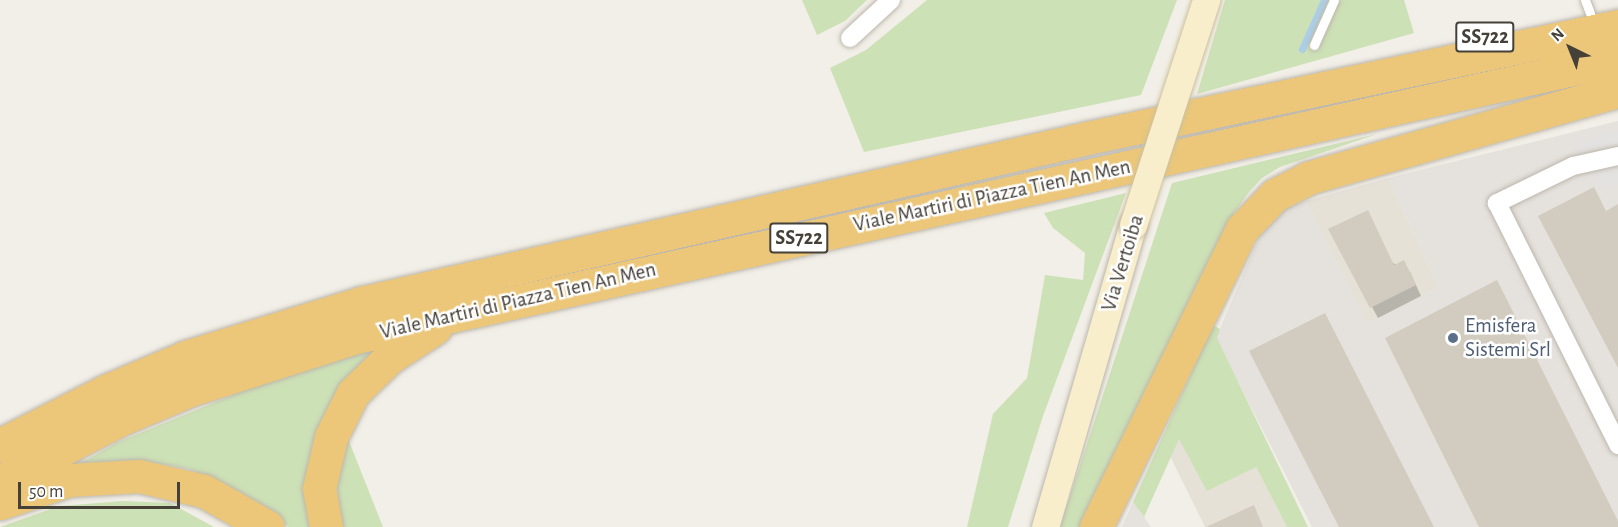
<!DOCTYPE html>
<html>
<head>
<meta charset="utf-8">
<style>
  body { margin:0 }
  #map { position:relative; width:1618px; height:527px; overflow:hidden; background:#f2efe8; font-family:"Alegreya Sans",sans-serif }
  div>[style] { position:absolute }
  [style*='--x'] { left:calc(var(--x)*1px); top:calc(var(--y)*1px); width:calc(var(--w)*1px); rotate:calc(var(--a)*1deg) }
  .residential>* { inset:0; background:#e5e1d7 }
  .industrial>* { inset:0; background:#e5e1dd }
  .green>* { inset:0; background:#cde1b6 }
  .parking>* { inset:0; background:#e4e2e0 }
  .shadow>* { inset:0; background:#0003 }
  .stream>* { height:7px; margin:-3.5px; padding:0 3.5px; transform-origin:3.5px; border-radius:3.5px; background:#accfe7 }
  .building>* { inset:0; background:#d2cbbf }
  .roads { filter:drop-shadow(0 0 2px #bcb7ac) drop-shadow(0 0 2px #bcb7ac) }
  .lane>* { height:9px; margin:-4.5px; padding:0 4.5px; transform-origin:4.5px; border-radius:4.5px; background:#fff }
  .street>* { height:18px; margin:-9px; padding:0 9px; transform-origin:9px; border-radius:9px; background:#fff }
  .secondary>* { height:27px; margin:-13.5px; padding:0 13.5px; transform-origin:13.5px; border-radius:13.5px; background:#f8eecc }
  .highway>* { height:33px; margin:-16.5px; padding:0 16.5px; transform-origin:16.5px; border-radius:16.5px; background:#ecc779 }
  .bridges { filter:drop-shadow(0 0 2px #ccc19d) drop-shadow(0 0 2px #ccc19d) }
  .secondary-bridge>* { height:27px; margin:-13.5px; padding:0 13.5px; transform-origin:13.5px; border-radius:13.5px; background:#f8eecc }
  .dots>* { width:16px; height:16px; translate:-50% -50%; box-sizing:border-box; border:3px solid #fff; border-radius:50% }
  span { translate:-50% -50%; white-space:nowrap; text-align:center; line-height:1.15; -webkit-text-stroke:5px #fff; paint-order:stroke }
  .shield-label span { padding:2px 4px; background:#fff; border:2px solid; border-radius:4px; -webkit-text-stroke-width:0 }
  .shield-label { font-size:20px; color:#454038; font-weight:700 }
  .street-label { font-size:21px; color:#454038 }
  .service-label { font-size:21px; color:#4e5e75 }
  .left { translate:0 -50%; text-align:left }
  .north { position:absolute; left:1540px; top:18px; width:60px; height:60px; -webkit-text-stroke:4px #fff; paint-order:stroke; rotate:317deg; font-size:16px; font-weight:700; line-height:24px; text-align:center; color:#454038 }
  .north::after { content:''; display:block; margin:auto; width:21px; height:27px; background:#454038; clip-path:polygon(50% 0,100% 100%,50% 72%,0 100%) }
  .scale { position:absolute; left:18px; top:482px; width:162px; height:27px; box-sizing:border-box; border:3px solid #454038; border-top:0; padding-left:8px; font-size:18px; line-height:21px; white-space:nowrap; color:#454038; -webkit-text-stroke:4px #fff; paint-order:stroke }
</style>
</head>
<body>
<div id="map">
  <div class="residential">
    <div style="clip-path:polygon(1388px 178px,1439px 287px,1367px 323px,1306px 201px)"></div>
    <div style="clip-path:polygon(1179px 438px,1256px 467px,1287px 527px,1205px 527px,1170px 456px)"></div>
  </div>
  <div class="industrial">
    <div style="clip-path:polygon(1618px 121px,1618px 527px,1312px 527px,1216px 338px,1259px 237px,1286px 208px,1306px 201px,1368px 322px,1439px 287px,1388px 178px)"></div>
    <div style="clip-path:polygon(1133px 502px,1144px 517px,1151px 527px,1122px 527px)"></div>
  </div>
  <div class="green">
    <div style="clip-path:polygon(802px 0,867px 0,845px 21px,817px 35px)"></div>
    <div style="clip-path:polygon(927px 0,1177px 0,1141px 95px,864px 152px,830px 68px,866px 50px)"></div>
    <div style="clip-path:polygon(1225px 0,1404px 0,1414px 33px,1197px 94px)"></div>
    <div style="clip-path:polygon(1377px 134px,1280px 167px,1262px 178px,1249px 192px,1234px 213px,1084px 527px,1060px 527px,1172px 183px)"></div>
    <div style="clip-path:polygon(1126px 193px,1043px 416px,1008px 527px,967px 527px,993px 414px,1027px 378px,1045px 275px,1083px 280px,1085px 253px,1053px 228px,1044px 213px)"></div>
    <div style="clip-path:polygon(1213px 325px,1220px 329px,1217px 338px,1308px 527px,1287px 527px,1256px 467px,1207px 491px,1179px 439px,1144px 517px,1133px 502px)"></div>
    <div style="clip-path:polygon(388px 344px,346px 380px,314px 527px,289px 527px,240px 492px,189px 469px,139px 460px,81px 463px,118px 442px,250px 388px)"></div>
    <div style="clip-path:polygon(347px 436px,383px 527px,342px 527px,340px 522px,337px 486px)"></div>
    <div style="clip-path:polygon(123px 501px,170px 503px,214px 527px,0 527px,59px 506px)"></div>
  </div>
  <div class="parking">
    <div style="clip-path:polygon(1618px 130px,1618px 184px,1601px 190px,1576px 141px)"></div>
  </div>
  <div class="shadow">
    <div style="clip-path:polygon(1330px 230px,1410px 272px,1421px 296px,1378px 318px)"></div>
  </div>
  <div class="stream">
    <div style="--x:1302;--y:49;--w:54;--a:-65.8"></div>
  </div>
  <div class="building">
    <div style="clip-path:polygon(1594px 187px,1606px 211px,1618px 204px,1618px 368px,1538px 216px)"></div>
    <div style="clip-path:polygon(1368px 210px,1394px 265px,1404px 260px,1416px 285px,1370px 308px,1328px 229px)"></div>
    <div style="clip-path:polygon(1497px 280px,1618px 521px,1618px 527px,1479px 527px,1385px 338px)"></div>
    <div style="clip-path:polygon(1325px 313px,1434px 527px,1339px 527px,1249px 351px)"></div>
    <div style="clip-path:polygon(1254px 505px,1263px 527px,1206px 527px)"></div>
  </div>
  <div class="roads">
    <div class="lane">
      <div style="--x:1585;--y:0;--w:14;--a:69"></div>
      <div style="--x:1314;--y:45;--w:49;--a:-66"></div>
    </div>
    <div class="street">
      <div style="--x:850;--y:38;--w:56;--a:-42.8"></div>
      <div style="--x:1618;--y:156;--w:46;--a:167.5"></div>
      <div style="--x:1573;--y:166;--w:85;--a:154"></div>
      <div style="--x:1497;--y:203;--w:271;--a:63.4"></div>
    </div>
    <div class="secondary">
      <div style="--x:1045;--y:527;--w:315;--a:-73.8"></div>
    </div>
    <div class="highway">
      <div style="--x:0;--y:445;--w:119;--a:-27"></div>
      <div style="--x:106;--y:391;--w:87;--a:-23"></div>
      <div style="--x:186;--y:357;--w:183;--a:-17.1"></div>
      <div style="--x:361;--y:303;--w:745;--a:-12.8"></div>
      <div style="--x:1087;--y:138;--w:543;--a:-11.91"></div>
      <div style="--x:0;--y:481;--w:136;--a:-27.1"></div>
      <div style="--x:121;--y:419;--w:75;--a:-22.8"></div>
      <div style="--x:190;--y:390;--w:174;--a:-17.7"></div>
      <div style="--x:356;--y:337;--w:1292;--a:-12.42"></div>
      <div style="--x:0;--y:503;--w:73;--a:-18.4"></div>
      <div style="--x:69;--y:480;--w:70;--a:-3.3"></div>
      <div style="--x:139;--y:476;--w:67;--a:13"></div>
      <div style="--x:204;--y:491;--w:73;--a:29.4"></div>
      <div style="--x:326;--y:527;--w:39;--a:-100"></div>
      <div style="--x:319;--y:489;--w:53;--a:-77"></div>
      <div style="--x:331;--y:437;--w:49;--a:-63.4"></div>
      <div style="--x:353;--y:393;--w:50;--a:-44.2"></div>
      <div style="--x:389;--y:358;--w:55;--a:-33.1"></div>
      <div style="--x:1096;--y:527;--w:332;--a:-63.9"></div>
      <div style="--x:1242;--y:229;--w:47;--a:-45.9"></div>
      <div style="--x:1275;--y:195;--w:37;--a:-27"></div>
      <div style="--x:1308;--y:178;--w:322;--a:-15.7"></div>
    </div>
  </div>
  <div class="bridges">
    <div class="secondary-bridge">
      <div style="--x:1133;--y:225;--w:237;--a:-72"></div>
    </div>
  </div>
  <div class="dots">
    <div style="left:1453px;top:338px;background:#5c6f8a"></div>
  </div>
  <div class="shield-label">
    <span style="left:1485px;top:37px">SS722</span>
    <span style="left:799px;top:238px">SS722</span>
  </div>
  <div class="street-label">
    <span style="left:992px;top:196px;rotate:-12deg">Viale Martiri di Piazza Tien An Men</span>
    <span style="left:1123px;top:263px;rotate:-73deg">Via Vertoiba</span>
    <span style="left:518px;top:301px;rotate:-13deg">Viale Martiri di Piazza Tien An Men</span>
  </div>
  <div class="service-label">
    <span class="left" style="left:1465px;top:338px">Emisfera<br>Sistemi Srl</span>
  </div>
  <div class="north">N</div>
  <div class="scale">50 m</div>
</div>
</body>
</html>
